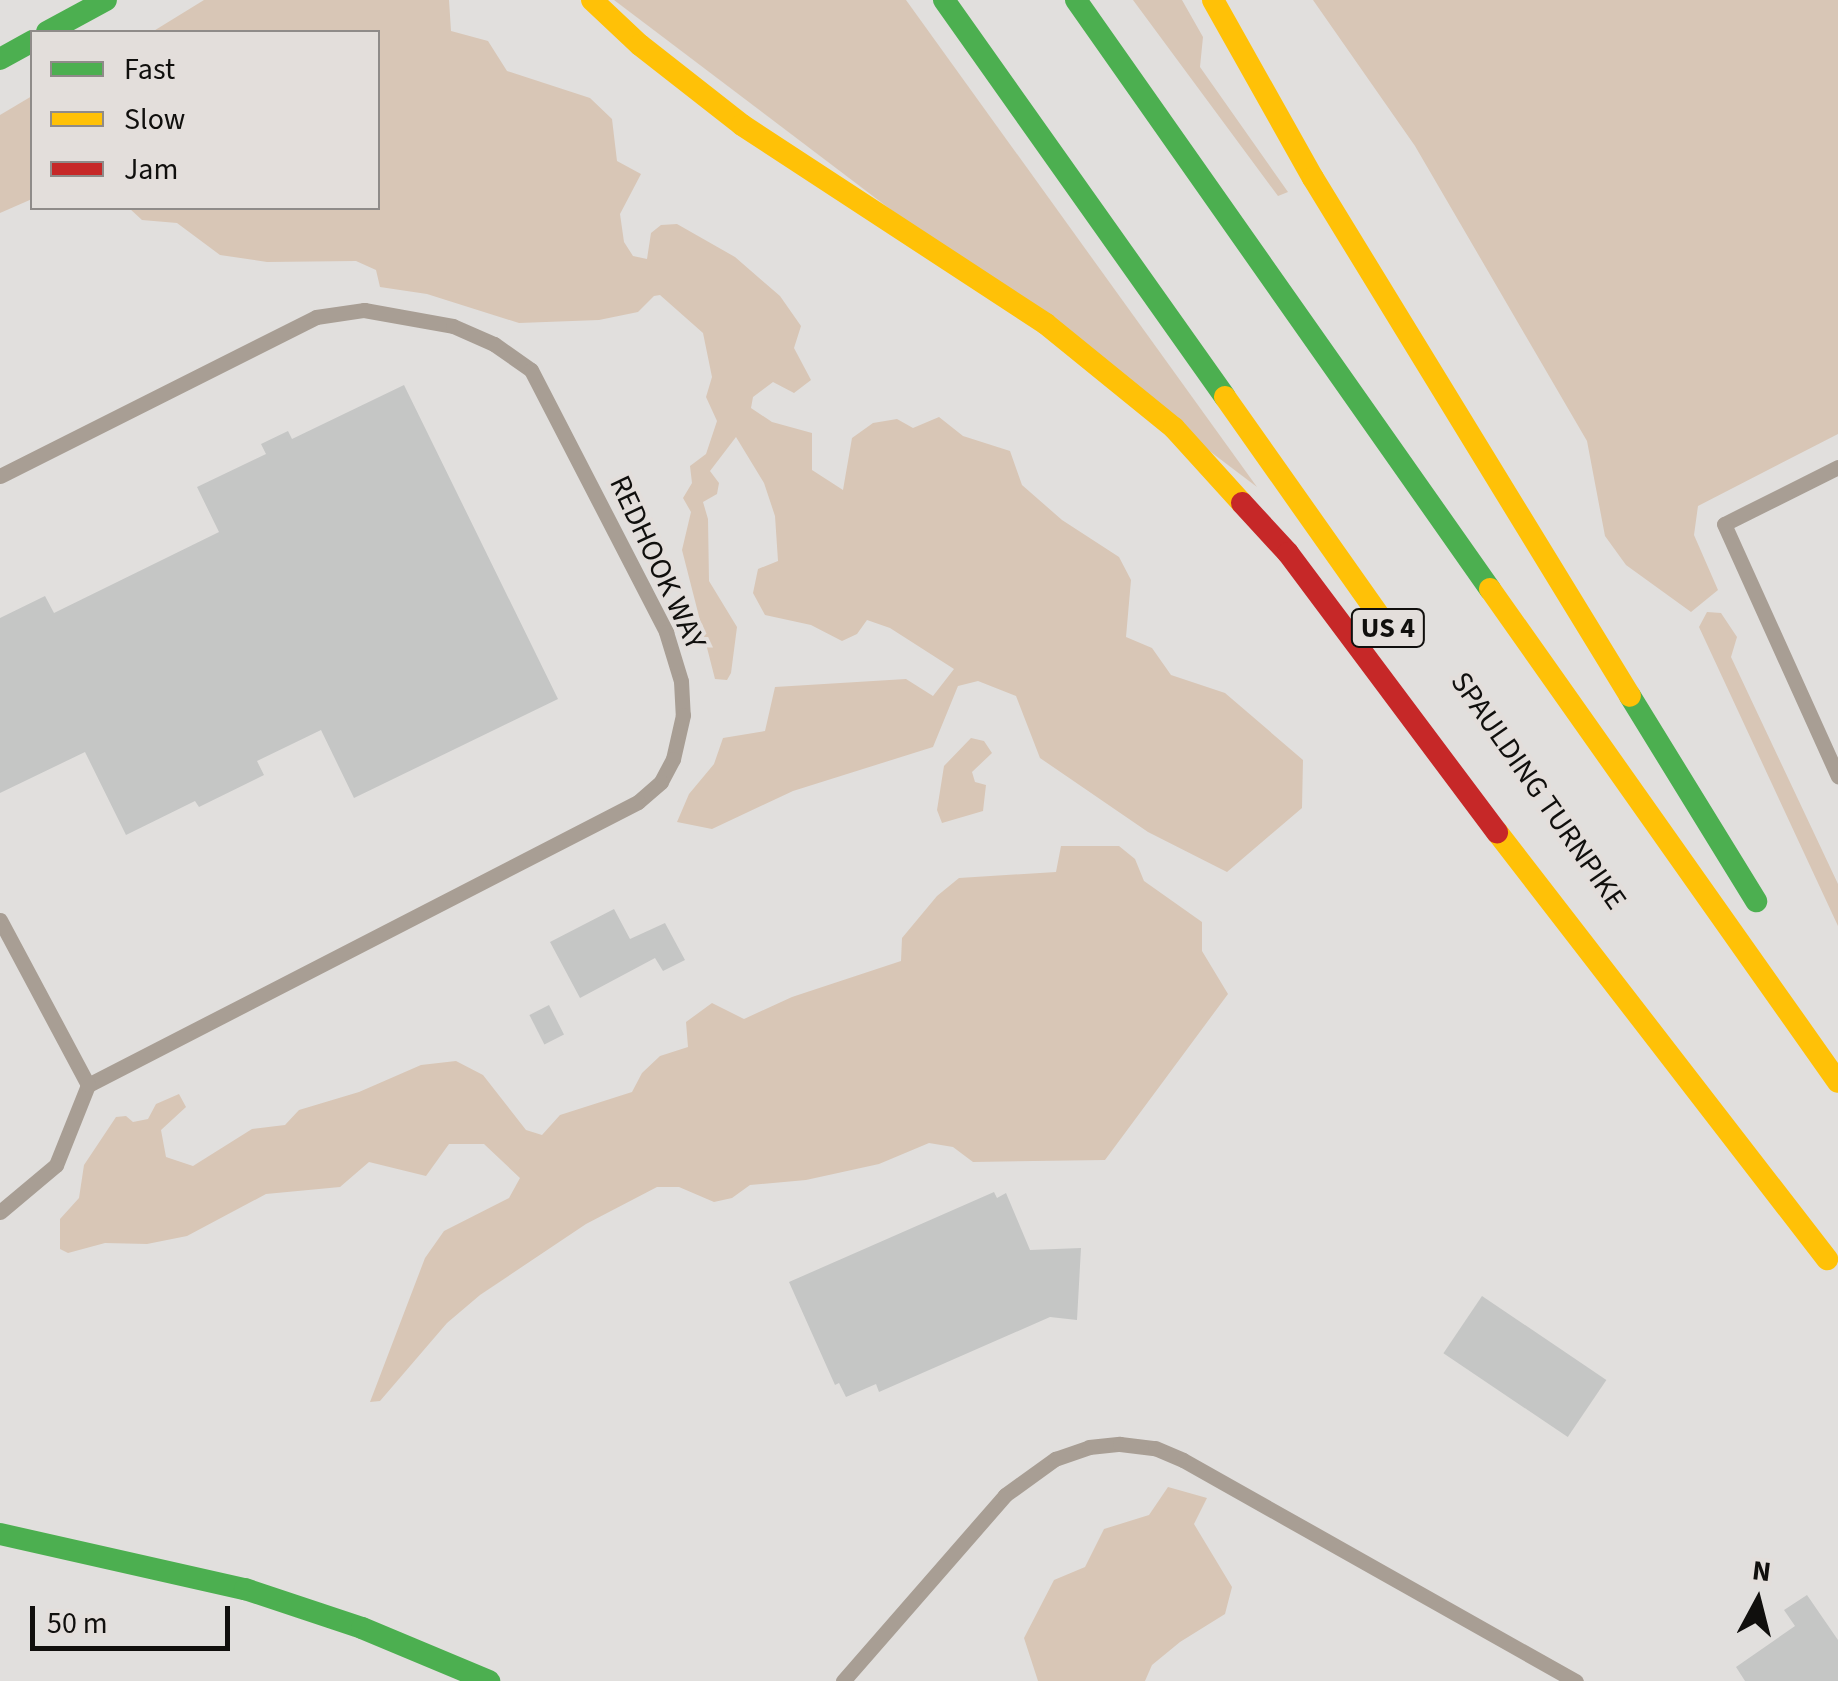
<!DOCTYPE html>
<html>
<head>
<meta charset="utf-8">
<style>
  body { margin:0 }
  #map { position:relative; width:1838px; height:1681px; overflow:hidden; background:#e1dfdd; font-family:"Source Sans 3",sans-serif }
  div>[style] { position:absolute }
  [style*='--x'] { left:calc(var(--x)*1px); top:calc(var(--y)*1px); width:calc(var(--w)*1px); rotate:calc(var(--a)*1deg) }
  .green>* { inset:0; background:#d8c6b6 }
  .building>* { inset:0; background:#c5c6c5; transform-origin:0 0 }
  .lane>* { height:15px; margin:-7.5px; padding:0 7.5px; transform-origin:7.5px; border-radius:7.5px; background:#a89e94 }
  .fast>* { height:22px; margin:-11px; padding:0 11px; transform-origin:11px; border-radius:11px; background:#4caf50 }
  .slow>* { height:22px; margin:-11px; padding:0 11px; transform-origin:11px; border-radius:11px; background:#ffc107 }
  .jam>* { height:22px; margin:-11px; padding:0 11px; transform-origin:11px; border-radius:11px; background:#c62828 }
  span { translate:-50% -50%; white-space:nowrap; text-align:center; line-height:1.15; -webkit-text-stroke:8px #e3dedb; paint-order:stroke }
  .shield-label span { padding:2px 8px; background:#e3dedb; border:2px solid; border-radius:8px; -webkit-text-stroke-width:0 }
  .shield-label { font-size:28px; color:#100f0d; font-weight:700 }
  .street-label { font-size:30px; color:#100f0d }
  .legend { position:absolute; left:30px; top:30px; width:350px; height:180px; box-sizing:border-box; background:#e3dedb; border:2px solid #8f8b89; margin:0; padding:12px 18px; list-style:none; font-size:30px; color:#100f0d }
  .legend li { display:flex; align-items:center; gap:20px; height:50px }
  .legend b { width:50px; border:2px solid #8f8b89 }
  .north { position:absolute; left:1708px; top:1551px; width:100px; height:100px; -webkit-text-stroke:8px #e3dedb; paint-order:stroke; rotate:7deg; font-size:28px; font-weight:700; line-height:40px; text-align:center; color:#100f0d }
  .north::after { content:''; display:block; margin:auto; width:35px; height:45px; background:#100f0d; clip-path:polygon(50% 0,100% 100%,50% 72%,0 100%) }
  .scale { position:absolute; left:30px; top:1606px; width:200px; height:45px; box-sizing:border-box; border:5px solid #100f0d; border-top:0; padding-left:12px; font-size:30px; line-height:35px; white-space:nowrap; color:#100f0d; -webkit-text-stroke:8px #e3dedb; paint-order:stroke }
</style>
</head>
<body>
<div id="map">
  <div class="green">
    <div style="clip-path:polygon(204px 0,449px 0,451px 31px,488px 41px,507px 71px,590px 98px,612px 119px,617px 161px,641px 174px,620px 214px,624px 242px,633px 256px,647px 259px,651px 233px,661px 225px,677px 224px,735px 257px,780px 296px,801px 326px,794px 348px,811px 380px,794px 393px,773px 382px,753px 397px,751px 408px,772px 422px,812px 433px,812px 470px,843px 490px,852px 438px,873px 423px,897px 419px,913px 428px,939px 417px,963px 436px,1010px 451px,1022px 485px,1062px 520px,1119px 557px,1131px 580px,1126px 637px,1152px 648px,1171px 675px,1225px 693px,1303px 760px,1302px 808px,1227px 872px,1148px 832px,1040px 758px,1016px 696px,978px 681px,958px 686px,933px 747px,793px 791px,712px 829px,677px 822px,689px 794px,714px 764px,723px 738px,765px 731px,775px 687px,906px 679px,933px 696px,954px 669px,890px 628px,867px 620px,857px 634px,842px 641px,811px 625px,765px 615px,753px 593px,758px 569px,778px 561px,775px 516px,764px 483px,736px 437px,710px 471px,719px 483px,717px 494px,703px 502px,708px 519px,709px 581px,737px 627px,731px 673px,727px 680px,715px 679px,682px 550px,691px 512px,683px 498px,692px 483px,690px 466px,706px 454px,717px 421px,706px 397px,712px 377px,703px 333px,660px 295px,654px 296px,638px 312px,599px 320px,519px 323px,427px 294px,380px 287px,376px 270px,356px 261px,267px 262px,220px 255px,177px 223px,142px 220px,129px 208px,378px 208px,378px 32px,152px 32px)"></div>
    <div style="clip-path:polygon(614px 0,906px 0,1257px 487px)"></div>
    <div style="clip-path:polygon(1133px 0,1182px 0,1203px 37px,1200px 67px,1288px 192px,1278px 196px)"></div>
    <div style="clip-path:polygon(1313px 0,1838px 0,1838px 434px,1698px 506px,1694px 535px,1718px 590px,1691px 612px,1626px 565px,1605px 536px,1587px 441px,1415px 146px)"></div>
    <div style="clip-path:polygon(32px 96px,32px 199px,0 213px,0 115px)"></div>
    <div style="clip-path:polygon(1707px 612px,1721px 613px,1737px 637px,1731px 657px,1838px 884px,1838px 926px,1699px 627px)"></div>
    <div style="clip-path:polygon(971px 738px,984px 741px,992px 753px,972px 772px,975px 782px,986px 785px,983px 811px,942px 823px,937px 810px,944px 766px)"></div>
    <div style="clip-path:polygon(1061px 846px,1119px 846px,1135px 859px,1144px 881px,1202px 922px,1202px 951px,1228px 994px,1105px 1160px,973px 1162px,953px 1147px,929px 1143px,879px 1164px,806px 1180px,750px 1185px,732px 1198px,714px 1202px,679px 1187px,657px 1187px,586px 1224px,480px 1295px,447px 1323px,380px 1401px,370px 1402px,425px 1258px,444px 1231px,509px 1198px,520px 1178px,484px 1144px,449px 1144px,426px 1176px,369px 1162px,340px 1187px,266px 1194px,187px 1236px,147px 1244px,105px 1243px,68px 1253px,60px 1249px,60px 1219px,79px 1198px,84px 1165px,116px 1117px,126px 1116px,133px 1122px,148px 1119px,156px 1104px,179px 1094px,186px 1107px,161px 1130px,166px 1157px,193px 1166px,252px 1129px,285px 1125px,299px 1110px,359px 1092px,421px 1065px,456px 1061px,483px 1075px,526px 1130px,542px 1135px,560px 1115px,632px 1092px,642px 1073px,660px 1056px,688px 1047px,686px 1022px,712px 1003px,744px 1019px,792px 997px,901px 961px,902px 938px,937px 896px,959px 878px,1056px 872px)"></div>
    <div style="clip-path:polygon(1168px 1487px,1207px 1498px,1194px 1524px,1232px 1587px,1225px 1614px,1180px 1642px,1152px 1665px,1145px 1681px,1038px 1681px,1024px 1638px,1054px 1580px,1085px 1567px,1104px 1529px,1149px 1515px)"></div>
  </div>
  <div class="building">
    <div style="clip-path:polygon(404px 385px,558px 699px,354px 798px,321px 730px,257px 761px,264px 775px,199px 807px,195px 801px,126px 835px,85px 752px,0 793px,0 618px,45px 596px,54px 613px,219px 532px,197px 487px,266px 454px,261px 444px,288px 431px,292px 439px)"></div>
    <div style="clip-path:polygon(614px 909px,630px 939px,665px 923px,685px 960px,663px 971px,655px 958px,580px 998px,550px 942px)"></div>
    <div style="left:549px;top:1005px;width:33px;height:22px;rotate:63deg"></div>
    <div style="clip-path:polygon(994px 1192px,997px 1198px,1006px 1193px,1030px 1250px,1081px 1248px,1077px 1320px,1050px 1317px,879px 1392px,876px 1384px,846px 1397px,839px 1383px,835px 1385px,789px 1282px)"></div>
    <div style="left:1482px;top:1296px;width:150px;height:69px;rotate:34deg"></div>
    <div style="clip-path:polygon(1807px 1595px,1838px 1640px,1838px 1681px,1745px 1681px,1736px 1667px,1795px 1626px,1784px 1610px)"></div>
  </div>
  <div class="lane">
    <div style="--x:1838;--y:467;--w:127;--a:153.4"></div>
    <div style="--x:1724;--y:524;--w:277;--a:65.7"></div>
    <div style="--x:0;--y:476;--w:354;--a:-26.7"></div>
    <div style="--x:316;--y:317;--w:49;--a:-8.3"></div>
    <div style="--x:364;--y:310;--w:90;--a:10.2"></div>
    <div style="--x:453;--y:326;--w:45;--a:23.7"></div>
    <div style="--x:494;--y:344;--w:45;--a:35.1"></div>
    <div style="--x:531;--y:370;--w:295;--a:62.7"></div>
    <div style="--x:666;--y:632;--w:51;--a:73"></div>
    <div style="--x:681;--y:681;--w:34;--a:87"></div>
    <div style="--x:683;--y:715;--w:45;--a:102.8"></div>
    <div style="--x:673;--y:759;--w:26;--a:118"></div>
    <div style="--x:661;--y:782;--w:30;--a:139"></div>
    <div style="--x:638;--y:802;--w:619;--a:152.77"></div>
    <div style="--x:88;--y:1085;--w:86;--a:111.8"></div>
    <div style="--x:56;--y:1165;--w:73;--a:140"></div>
    <div style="--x:0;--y:920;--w:187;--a:61.9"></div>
    <div style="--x:843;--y:1681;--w:247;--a:-48.9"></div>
    <div style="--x:1005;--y:1495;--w:62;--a:-35.8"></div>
    <div style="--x:1055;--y:1459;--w:36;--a:-19"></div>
    <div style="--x:1089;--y:1447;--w:31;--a:-6"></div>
    <div style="--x:1120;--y:1444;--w:35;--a:7"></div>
    <div style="--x:1155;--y:1448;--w:30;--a:23"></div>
    <div style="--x:1183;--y:1460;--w:451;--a:29.4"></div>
  </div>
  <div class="fast">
    <div style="--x:944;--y:0;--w:486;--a:54.7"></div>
    <div style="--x:1076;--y:0;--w:720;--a:54.9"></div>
    <div style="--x:47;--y:32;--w:67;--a:-28.5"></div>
    <div style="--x:0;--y:59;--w:37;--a:-29"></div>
    <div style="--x:1630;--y:696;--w:241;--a:58.4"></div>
    <div style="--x:0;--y:1534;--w:251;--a:12.7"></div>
    <div style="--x:245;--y:1589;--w:123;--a:18.4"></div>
    <div style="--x:362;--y:1628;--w:138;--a:22.7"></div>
  </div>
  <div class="slow">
    <div style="--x:592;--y:0;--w:66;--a:43.2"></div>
    <div style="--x:640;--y:45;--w:130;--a:38.1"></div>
    <div style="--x:742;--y:125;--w:363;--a:33.2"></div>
    <div style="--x:1046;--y:324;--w:165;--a:39.1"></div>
    <div style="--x:1174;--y:428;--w:101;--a:47.8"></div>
    <div style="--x:1213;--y:0;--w:204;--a:60.7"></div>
    <div style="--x:1313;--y:178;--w:607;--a:58.53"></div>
    <div style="--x:1225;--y:397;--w:276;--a:54.8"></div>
    <div style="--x:1490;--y:589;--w:603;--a:54.78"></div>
    <div style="--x:1497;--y:832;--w:540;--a:52.3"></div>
  </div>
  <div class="jam">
    <div style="--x:1242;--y:503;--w:68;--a:47.4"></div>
    <div style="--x:1288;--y:553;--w:349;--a:53.2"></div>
  </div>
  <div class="shield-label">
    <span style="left:1388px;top:628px">US 4</span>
  </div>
  <div class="street-label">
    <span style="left:657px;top:563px;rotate:65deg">REDHOOK WAY</span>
    <span style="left:1538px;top:791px;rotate:55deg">SPAULDING TURNPIKE</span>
  </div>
  <ul class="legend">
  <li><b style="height:12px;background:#4caf50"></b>Fast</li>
  <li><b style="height:12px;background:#ffc107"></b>Slow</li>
  <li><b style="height:12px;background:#c62828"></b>Jam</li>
  </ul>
  <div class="north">N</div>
  <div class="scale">50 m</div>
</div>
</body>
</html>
